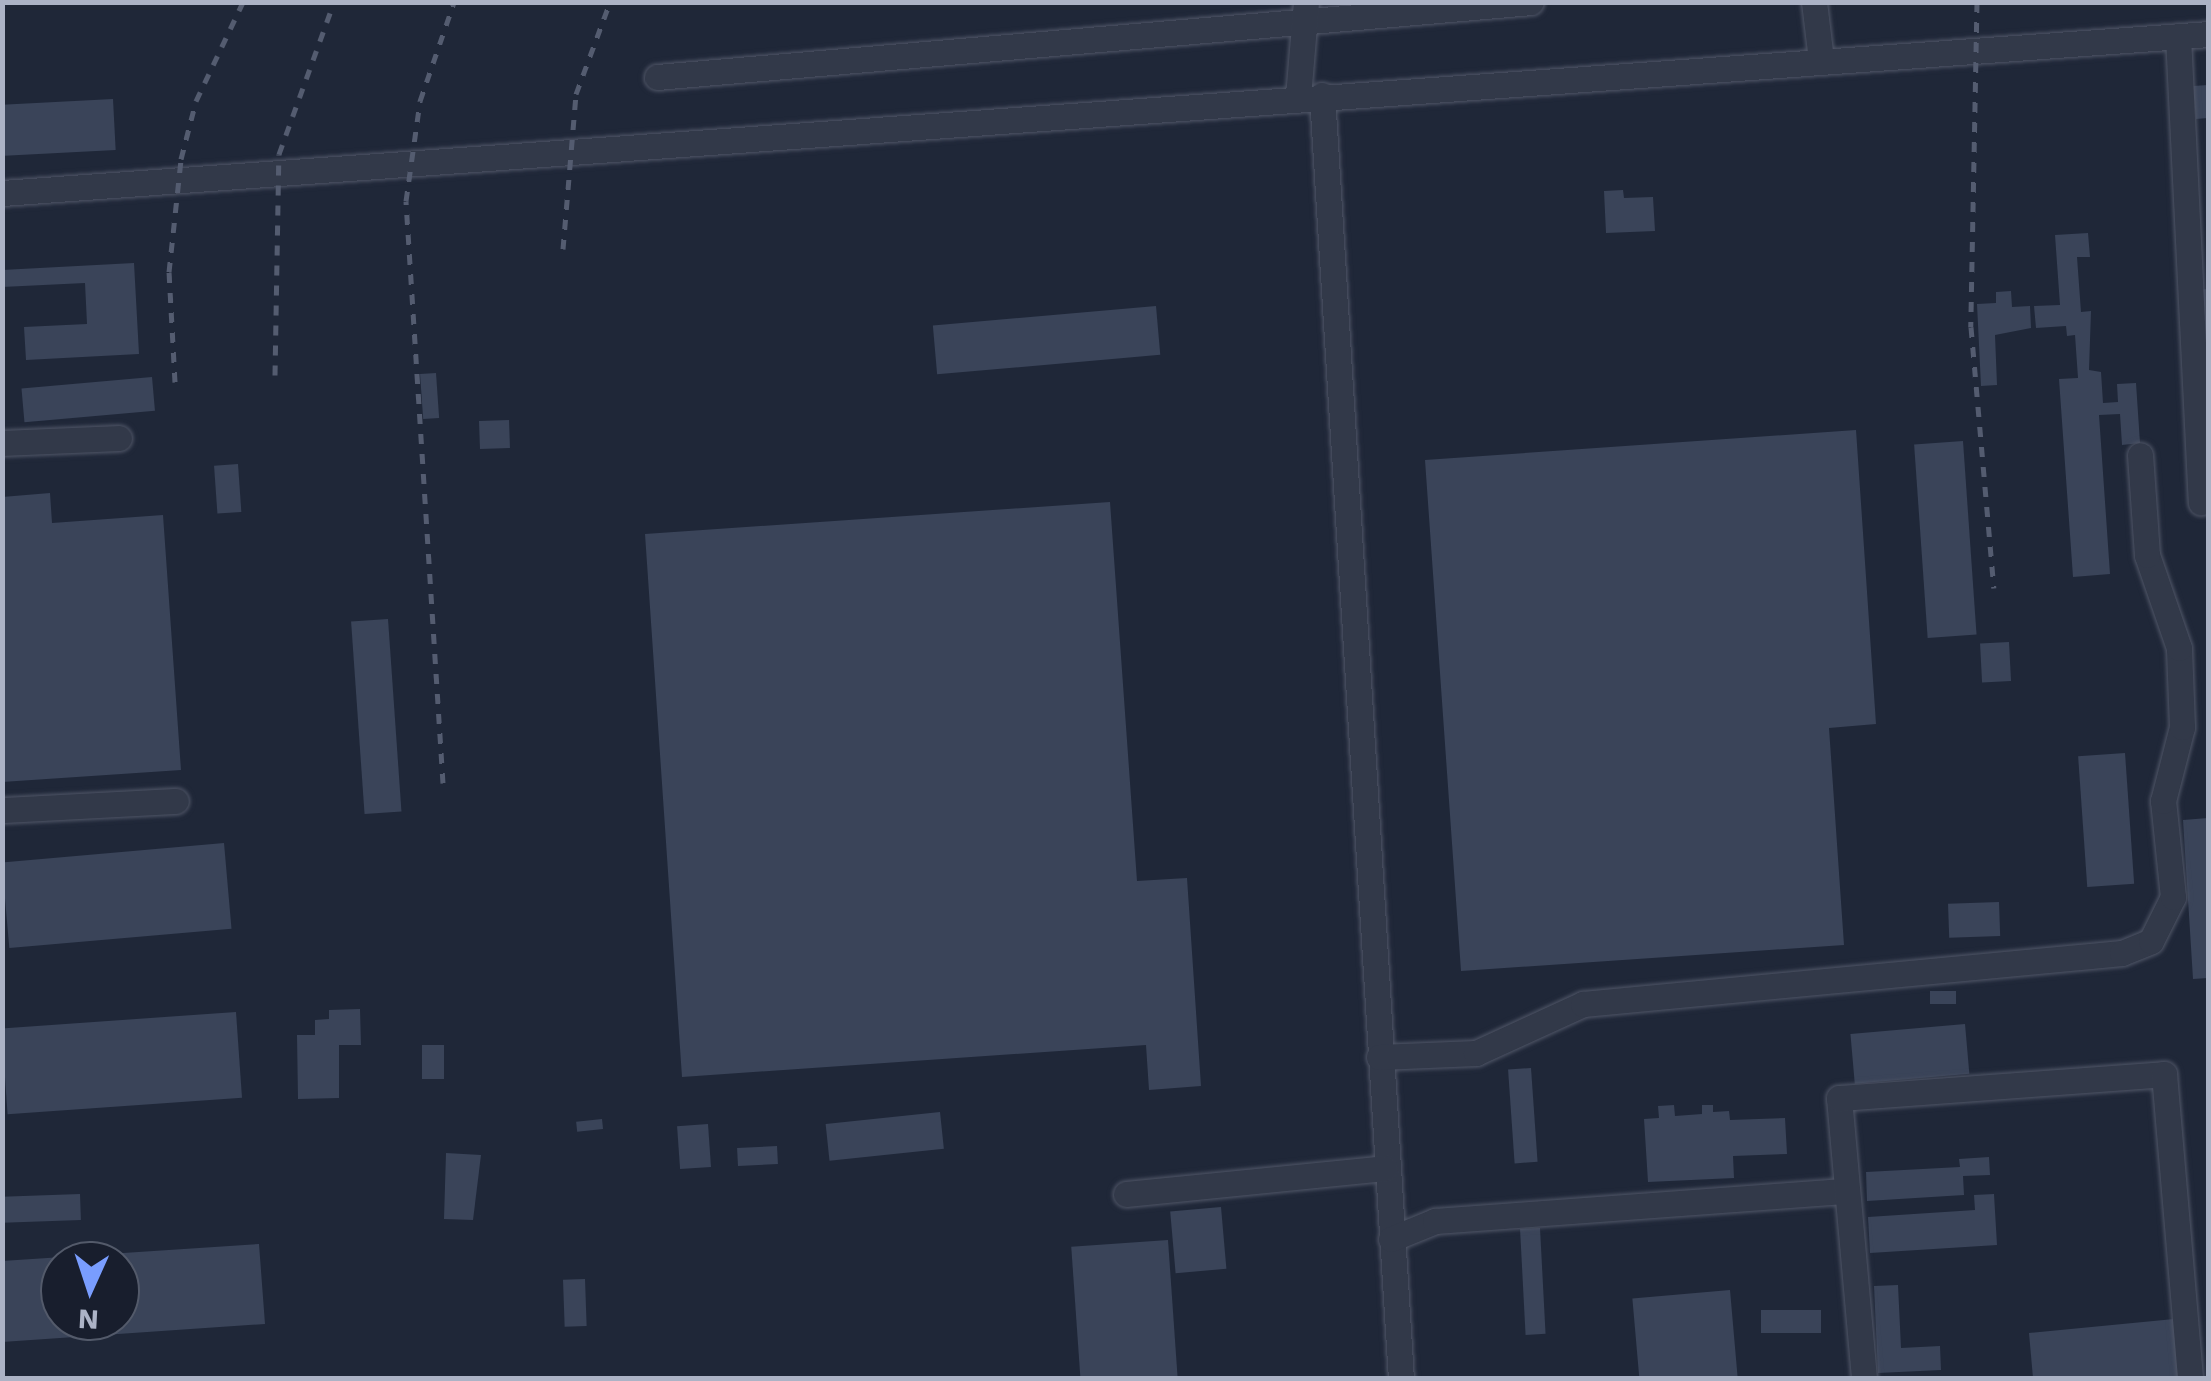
<!DOCTYPE html>
<html>
<head>
<meta charset="utf-8">
<style>
  body { margin:0 }
  #map { position:relative; width:2211px; height:1381px; overflow:hidden; background:#1f2738; font-family:"Work Sans",sans-serif }
  div>[style] { position:absolute }
  [style*='--x'] { left:calc(var(--x)*1px); top:calc(var(--y)*1px); width:calc(var(--w)*1px); rotate:calc(var(--a)*1deg) }
  .building>* { inset:0; background:#3a4459; transform-origin:0 0 }
  .roads { filter:drop-shadow(0 0 2px #505667) drop-shadow(0 0 2px #505667) }
  .minor>* { height:25px; margin:-12.5px; padding:0 12.5px; transform-origin:12.5px; border-radius:12.5px; background:#323949 }
  .rail>* { height:5px; margin-top:-2.5px; transform-origin:0; background:repeating-linear-gradient(90deg,#545c70 0 10px,transparent 0 20px) }
  span { translate:-50% -50%; white-space:nowrap; text-align:center; line-height:1.15; -webkit-text-stroke:8px #181e2d; paint-order:stroke }
  .frame { position:absolute; inset:0; border:5px solid #acb3c6; pointer-events:none }
  .north { position:absolute; left:40px; top:1241px; width:100px; height:100px; box-sizing:border-box; background:#181e2d; border:2px solid #535a6a; border-radius:50%; rotate:183deg; font-size:28px; font-weight:700; line-height:40px; text-align:center; color:#acb3c6 }
  .north::after { content:''; display:block; margin:auto; width:35px; height:45px; background:#799dfe; clip-path:polygon(50% 0,100% 100%,50% 72%,0 100%) }
</style>
</head>
<body>
<div id="map">
  <div class="building">
    <div style="clip-path:polygon(2208px 85px,2208px 118px,2196px 119px,2193px 86px)"></div>
    <div style="left:113px;top:99px;width:51px;height:111px;rotate:87deg"></div>
    <div style="clip-path:polygon(1623px 190px,1624px 198px,1653px 197px,1655px 231px,1606px 233px,1604px 191px)"></div>
    <div style="clip-path:polygon(2088px 233px,2090px 257px,2077px 257px,2081px 312px,2091px 311px,2089px 370px,2101px 372px,2103px 403px,2118px 402px,2117px 384px,2136px 383px,2140px 443px,2122px 445px,2120px 414px,2099px 415px,2110px 574px,2073px 577px,2059px 379px,2078px 378px,2075px 335px,2067px 336px,2066px 326px,2036px 328px,2034px 306px,2060px 305px,2055px 235px)"></div>
    <div style="clip-path:polygon(134px 263px,139px 354px,26px 360px,24px 327px,87px 324px,85px 283px,2px 287px,2px 270px)"></div>
    <div style="clip-path:polygon(2208px 289px,2208px 426px,2195px 290px)"></div>
    <div style="clip-path:polygon(2011px 291px,2012px 307px,2030px 306px,2031px 328px,1995px 335px,1997px 385px,1981px 386px,1977px 304px,1996px 303px,1996px 292px)"></div>
    <div style="left:1156px;top:306px;width:49px;height:224px;rotate:85deg"></div>
    <div style="left:436px;top:373px;width:45px;height:16px;rotate:86deg"></div>
    <div style="left:152px;top:377px;width:34px;height:131px;rotate:85deg"></div>
    <div style="left:509px;top:420px;width:28px;height:30px;rotate:88deg"></div>
    <div style="clip-path:polygon(1856px 430px,1876px 724px,1829px 728px,1844px 945px,1461px 971px,1425px 460px)"></div>
    <div style="left:1963px;top:441px;width:194px;height:49px;rotate:86deg"></div>
    <div style="left:238px;top:464px;width:48px;height:24px;rotate:86deg"></div>
    <div style="clip-path:polygon(50px 493px,52px 523px,163px 515px,181px 770px,2px 782px,2px 497px)"></div>
    <div style="clip-path:polygon(1110px 502px,1137px 881px,1187px 878px,1201px 1086px,1149px 1090px,1146px 1045px,682px 1077px,645px 534px)"></div>
    <div style="left:388px;top:619px;width:193px;height:37px;rotate:86deg"></div>
    <div style="left:2009px;top:642px;width:39px;height:29px;rotate:87deg"></div>
    <div style="left:2125px;top:753px;width:131px;height:47px;rotate:86deg"></div>
    <div style="clip-path:polygon(2208px 818px,2208px 978px,2193px 979px,2183px 820px)"></div>
    <div style="left:224px;top:843px;width:86px;height:223px;rotate:85deg"></div>
    <div style="left:1999px;top:902px;width:34px;height:51px;rotate:88deg"></div>
    <div style="left:1956px;top:991px;width:13px;height:26px;rotate:90deg"></div>
    <div style="clip-path:polygon(360px 1009px,361px 1045px,339px 1045px,339px 1098px,298px 1099px,297px 1035px,315px 1035px,315px 1020px,329px 1019px,329px 1010px)"></div>
    <div style="left:236px;top:1012px;width:86px;height:235px;rotate:86deg"></div>
    <div style="left:1965px;top:1024px;width:50px;height:115px;rotate:85deg"></div>
    <div style="left:422px;top:1045px;width:22px;height:34px"></div>
    <div style="left:1531px;top:1068px;width:94px;height:23px;rotate:86deg"></div>
    <div style="clip-path:polygon(1674px 1105px,1675px 1116px,1702px 1114px,1702px 1105px,1713px 1105px,1713px 1112px,1729px 1111px,1730px 1120px,1785px 1118px,1787px 1154px,1733px 1156px,1734px 1178px,1648px 1182px,1644px 1119px,1659px 1118px,1658px 1106px)"></div>
    <div style="left:940px;top:1112px;width:37px;height:115px;rotate:84deg"></div>
    <div style="left:602px;top:1119px;width:10px;height:26px;rotate:84deg"></div>
    <div style="left:708px;top:1124px;width:43px;height:31px;rotate:86deg"></div>
    <div style="left:777px;top:1146px;width:18px;height:40px;rotate:87deg"></div>
    <div style="clip-path:polygon(446px 1153px,481px 1155px,473px 1220px,444px 1219px)"></div>
    <div style="clip-path:polygon(1989px 1157px,1990px 1175px,1963px 1176px,1964px 1195px,1867px 1201px,1866px 1172px,1960px 1167px,1959px 1159px)"></div>
    <div style="left:80px;top:1194px;width:26px;height:78px;rotate:88deg"></div>
    <div style="clip-path:polygon(1994px 1194px,1997px 1245px,1870px 1253px,1868px 1217px,1975px 1210px,1974px 1195px)"></div>
    <div style="left:1221px;top:1207px;width:62px;height:51px;rotate:85deg"></div>
    <div style="left:1540px;top:1228px;width:106px;height:20px;rotate:87deg"></div>
    <div style="left:1168px;top:1240px;width:138px;height:97px;rotate:86deg"></div>
    <div style="clip-path:polygon(evenodd,259px 1244px,265px 1324px,2px 1342px,2px 1261px,259px 1244px,60px 1261px,120px 1261px,120px 1321px,60px 1321px,60px 1261px)"></div>
    <div style="left:585px;top:1279px;width:47px;height:22px;rotate:88deg"></div>
    <div style="clip-path:polygon(1898px 1285px,1901px 1348px,1940px 1346px,1941px 1370px,1878px 1373px,1874px 1286px)"></div>
    <div style="left:1730px;top:1290px;width:88px;height:98px;rotate:85deg"></div>
    <div style="left:1761px;top:1310px;width:60px;height:23px"></div>
    <div style="clip-path:polygon(2174px 1319px,2179px 1378px,2033px 1378px,2029px 1333px)"></div>
  </div>
  <div class="roads">
    <div class="minor">
      <div style="--x:1814;--y:2;--w:58;--a:83.1"></div>
      <div style="--x:2178;--y:36;--w:467;--a:87.2"></div>
      <div style="--x:657;--y:77;--w:877;--a:-4.9"></div>
      <div style="--x:1322;--y:95;--w:1285;--a:86.48"></div>
      <div style="--x:1298;--y:97;--w:95;--a:-85.2"></div>
      <div style="--x:2;--y:193;--w:2212;--a:-4.12"></div>
      <div style="--x:2;--y:443;--w:117;--a:-2.4"></div>
      <div style="--x:2;--y:810;--w:174;--a:-3"></div>
      <div style="--x:1379;--y:1057;--w:97;--a:-2.4"></div>
      <div style="--x:1476;--y:1053;--w:118;--a:-24.6"></div>
      <div style="--x:1583;--y:1004;--w:541;--a:-5.41"></div>
      <div style="--x:2122;--y:953;--w:31;--a:-22"></div>
      <div style="--x:2151;--y:941;--w:49;--a:-63.4"></div>
      <div style="--x:2173;--y:897;--w:97;--a:-95.9"></div>
      <div style="--x:2163;--y:801;--w:76;--a:-75.6"></div>
      <div style="--x:2182;--y:727;--w:79;--a:-92.2"></div>
      <div style="--x:2179;--y:648;--w:98;--a:-109"></div>
      <div style="--x:2147;--y:555;--w:100;--a:-94"></div>
      <div style="--x:1126;--y:1194;--w:260;--a:-5.7"></div>
      <div style="--x:1391;--y:1239;--w:48;--a:-22.2"></div>
      <div style="--x:1435;--y:1221;--w:413;--a:-4.2"></div>
      <div style="--x:1864;--y:1378;--w:281;--a:-95.1"></div>
      <div style="--x:1839;--y:1098;--w:326;--a:-4.2"></div>
      <div style="--x:2164;--y:1074;--w:305;--a:85.1"></div>
    </div>
  </div>
  <div class="rail">
    <div style="--x:1977;--y:2;--w:325;--a:91.1"></div>
    <div style="--x:1971;--y:327;--w:262;--a:85"></div>
    <div style="--x:563;--y:249;--w:156;--a:-85.2"></div>
    <div style="--x:576;--y:94;--w:98;--a:-69.7"></div>
    <div style="--x:275;--y:375;--w:221;--a:-89"></div>
    <div style="--x:279;--y:154;--w:162;--a:-70.1"></div>
    <div style="--x:175;--y:382;--w:110;--a:-93.1"></div>
    <div style="--x:169;--y:272;--w:114;--a:-83.9"></div>
    <div style="--x:181;--y:159;--w:60;--a:-75.5"></div>
    <div style="--x:196;--y:101;--w:110;--a:-64.6"></div>
    <div style="--x:443;--y:783;--w:583;--a:-93.64"></div>
    <div style="--x:406;--y:201;--w:101;--a:-82"></div>
    <div style="--x:420;--y:101;--w:105;--a:-71"></div>
  </div>
  <div class="frame"></div>
  <div class="north">N</div>
</div>
</body>
</html>
